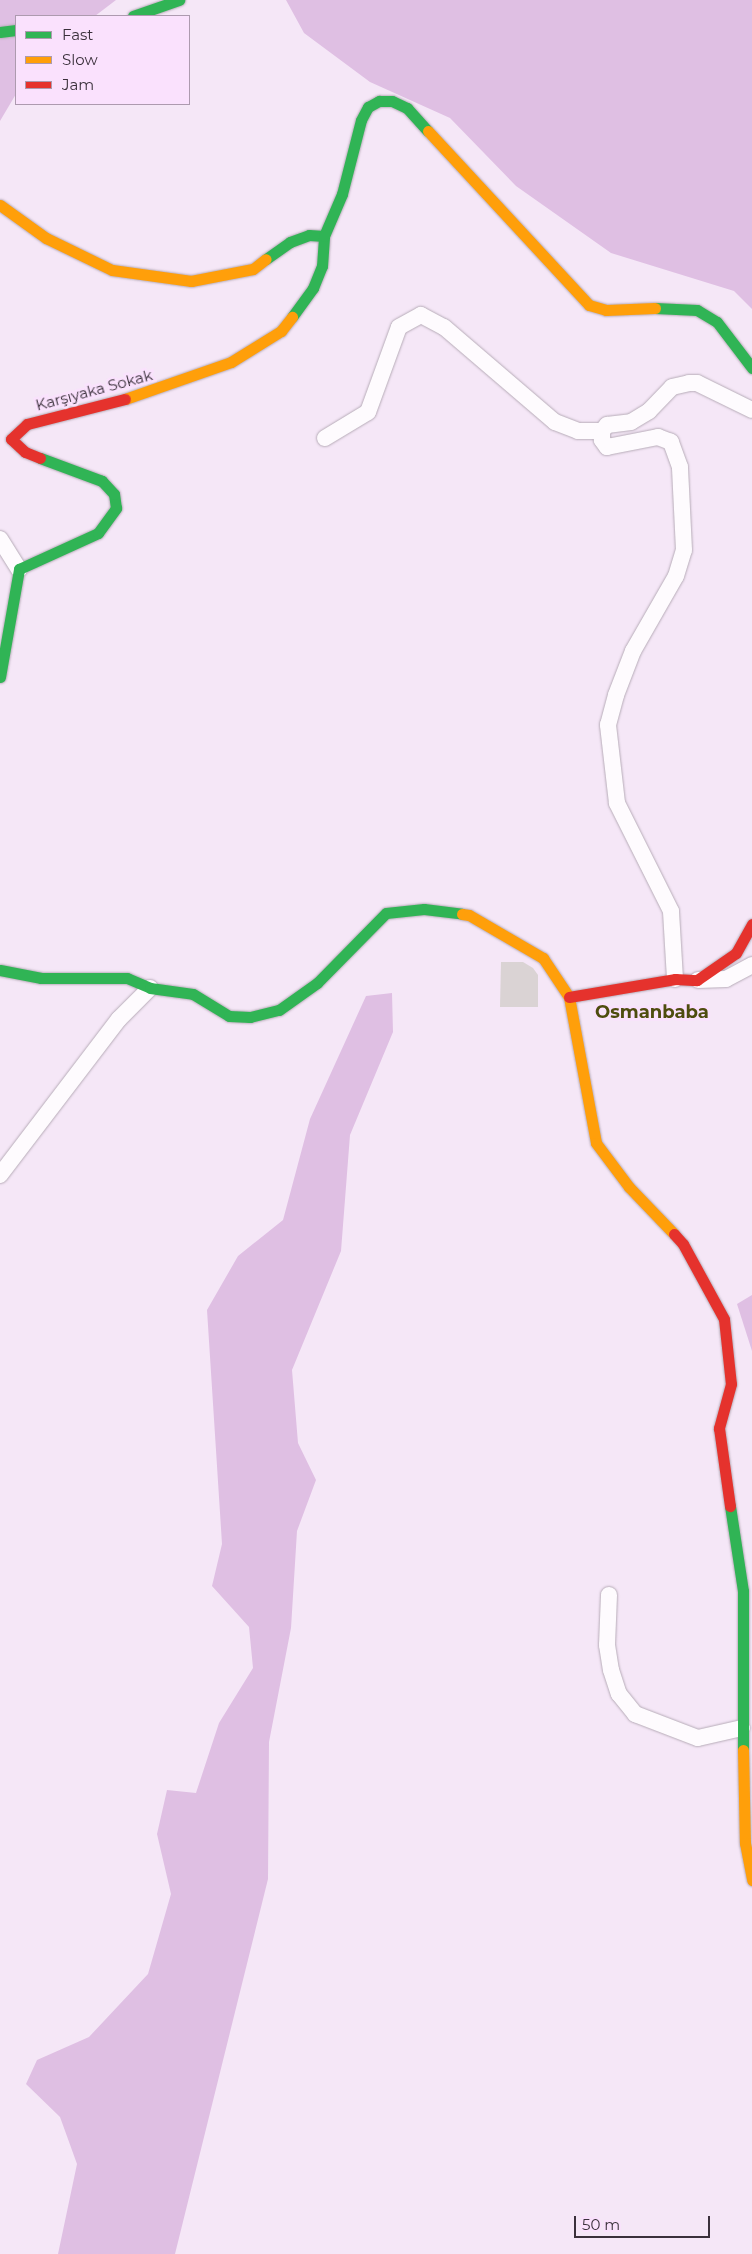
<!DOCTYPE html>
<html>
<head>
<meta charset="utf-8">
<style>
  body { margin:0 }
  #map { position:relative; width:752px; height:2254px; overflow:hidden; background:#f5e7f7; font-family:Montserrat,sans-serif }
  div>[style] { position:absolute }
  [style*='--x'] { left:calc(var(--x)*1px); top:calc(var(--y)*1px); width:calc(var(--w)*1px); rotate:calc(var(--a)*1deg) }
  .forest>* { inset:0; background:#dfbfe3 }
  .building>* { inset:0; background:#dad3d4 }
  .roads { filter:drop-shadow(0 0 1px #b7acb8) drop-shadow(0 0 1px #b7acb8) }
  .street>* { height:16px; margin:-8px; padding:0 8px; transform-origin:8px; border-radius:8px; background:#fefbfe }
  .fast>* { height:11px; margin:-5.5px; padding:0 5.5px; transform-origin:5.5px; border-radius:5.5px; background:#30b455 }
  .slow>* { height:11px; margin:-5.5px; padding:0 5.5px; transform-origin:5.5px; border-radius:5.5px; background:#ff9f0a }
  .jam>* { height:11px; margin:-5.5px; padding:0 5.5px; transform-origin:5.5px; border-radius:5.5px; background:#e5322d }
  span { translate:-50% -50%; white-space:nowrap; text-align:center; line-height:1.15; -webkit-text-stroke:5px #fae1fd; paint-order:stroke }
  .street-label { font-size:15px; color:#3a303b }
  .quarter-label { font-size:18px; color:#4e4c0e; font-weight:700 }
  .legend { position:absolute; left:15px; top:15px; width:175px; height:90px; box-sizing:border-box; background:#fae1fd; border:1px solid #ad9aaf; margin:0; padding:6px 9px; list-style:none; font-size:15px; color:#3a303b }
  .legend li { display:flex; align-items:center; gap:10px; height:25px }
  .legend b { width:25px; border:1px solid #ad9aaf }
  .scale { position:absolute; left:574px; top:2216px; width:136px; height:22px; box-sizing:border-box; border:2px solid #3a303b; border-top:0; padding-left:6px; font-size:15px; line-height:18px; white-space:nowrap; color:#3a303b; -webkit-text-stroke:4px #fae1fd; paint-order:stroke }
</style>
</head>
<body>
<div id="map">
  <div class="forest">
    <div style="clip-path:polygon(0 0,116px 0,95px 16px,16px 16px,16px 94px,0 121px)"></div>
    <div style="clip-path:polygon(286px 0,752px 0,752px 309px,734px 291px,611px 253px,516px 186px,450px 118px,370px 82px,304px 33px)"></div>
    <div style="clip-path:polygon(392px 993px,393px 1032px,350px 1135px,341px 1251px,292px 1370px,298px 1443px,316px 1480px,297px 1531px,291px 1628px,269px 1742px,268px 1879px,175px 2254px,58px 2254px,77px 2164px,60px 2117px,26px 2084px,37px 2060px,89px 2037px,148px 1974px,171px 1894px,157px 1834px,167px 1790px,196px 1793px,219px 1723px,253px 1668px,249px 1627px,212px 1586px,222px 1544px,207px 1310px,238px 1256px,283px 1220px,310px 1119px,366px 996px)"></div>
    <div style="clip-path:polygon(752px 1295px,752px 1351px,737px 1304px)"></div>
  </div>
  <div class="building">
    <div style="clip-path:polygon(501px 962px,523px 962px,533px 968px,538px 975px,538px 1007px,500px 1007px)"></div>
  </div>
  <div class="roads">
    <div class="street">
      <div style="--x:325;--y:438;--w:50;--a:-31.2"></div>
      <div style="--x:368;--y:412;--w:90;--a:-70"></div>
      <div style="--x:399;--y:327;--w:25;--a:-29"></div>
      <div style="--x:421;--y:315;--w:26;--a:28"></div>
      <div style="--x:444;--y:327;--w:146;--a:40.6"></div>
      <div style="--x:555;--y:422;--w:25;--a:21"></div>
      <div style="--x:578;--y:431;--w:24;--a:0"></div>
      <div style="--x:0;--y:539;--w:36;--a:58"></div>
      <div style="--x:675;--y:979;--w:68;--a:-93.4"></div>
      <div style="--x:671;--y:911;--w:121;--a:-116.6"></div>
      <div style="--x:617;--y:803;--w:79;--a:-96.6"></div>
      <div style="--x:608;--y:725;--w:31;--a:-75"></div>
      <div style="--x:616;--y:695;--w:47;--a:-68.9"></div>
      <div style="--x:633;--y:651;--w:86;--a:-60.2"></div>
      <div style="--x:676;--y:576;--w:27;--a:-73"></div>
      <div style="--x:684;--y:550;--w:83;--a:-92.8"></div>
      <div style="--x:680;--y:467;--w:27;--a:-110"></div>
      <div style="--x:671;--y:442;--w:14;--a:-159"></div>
      <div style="--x:658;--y:437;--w:52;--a:168.9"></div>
      <div style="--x:607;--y:447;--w:9;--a:-126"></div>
      <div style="--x:602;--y:440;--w:9;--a:-90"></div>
      <div style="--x:602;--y:431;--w:8;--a:-50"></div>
      <div style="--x:607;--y:425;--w:24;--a:-7"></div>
      <div style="--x:631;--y:422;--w:21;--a:-31"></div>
      <div style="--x:649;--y:411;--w:33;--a:-46"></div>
      <div style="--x:672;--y:387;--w:17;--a:-13"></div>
      <div style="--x:689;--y:383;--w:8;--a:0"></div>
      <div style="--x:697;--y:383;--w:61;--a:26.1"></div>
      <div style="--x:698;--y:980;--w:28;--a:-2"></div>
      <div style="--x:726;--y:979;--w:30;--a:-28"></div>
      <div style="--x:0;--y:1175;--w:196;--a:-52.7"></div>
      <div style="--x:119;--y:1019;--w:44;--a:-45"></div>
      <div style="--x:609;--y:1595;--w:50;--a:92.3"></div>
      <div style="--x:607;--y:1645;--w:25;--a:81"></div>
      <div style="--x:611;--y:1670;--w:25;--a:72"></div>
      <div style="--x:619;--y:1694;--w:26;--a:51"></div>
      <div style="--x:635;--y:1714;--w:67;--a:20.9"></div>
      <div style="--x:698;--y:1738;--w:45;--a:-12.8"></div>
    </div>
    <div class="fast">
      <div style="--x:133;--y:16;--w:49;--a:-19.2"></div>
      <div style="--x:0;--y:32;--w:16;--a:-7"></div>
      <div style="--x:266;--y:259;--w:29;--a:-35"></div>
      <div style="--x:290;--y:242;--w:20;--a:-20"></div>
      <div style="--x:309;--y:235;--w:15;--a:4"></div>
      <div style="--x:655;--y:308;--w:42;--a:2.7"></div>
      <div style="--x:697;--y:310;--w:23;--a:31"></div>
      <div style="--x:717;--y:322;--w:58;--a:52.7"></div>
      <div style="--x:292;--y:317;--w:36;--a:-54"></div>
      <div style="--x:313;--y:288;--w:24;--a:-68"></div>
      <div style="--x:322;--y:266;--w:30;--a:-86"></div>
      <div style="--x:324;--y:236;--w:46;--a:-66.8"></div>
      <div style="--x:342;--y:194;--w:76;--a:-75.6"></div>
      <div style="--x:361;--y:120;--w:15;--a:-62"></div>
      <div style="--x:368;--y:107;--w:13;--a:-29"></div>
      <div style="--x:379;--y:101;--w:13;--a:0"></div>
      <div style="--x:392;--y:101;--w:17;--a:25"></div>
      <div style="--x:407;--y:108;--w:31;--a:48"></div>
      <div style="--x:0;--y:677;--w:110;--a:-80"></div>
      <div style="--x:19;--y:569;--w:87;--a:-24.5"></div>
      <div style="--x:98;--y:533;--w:31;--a:-54"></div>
      <div style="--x:116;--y:508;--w:14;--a:-98"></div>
      <div style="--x:114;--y:494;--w:18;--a:-133"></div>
      <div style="--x:102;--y:481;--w:66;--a:-159.6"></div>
      <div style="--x:0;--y:970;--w:42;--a:11"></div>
      <div style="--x:41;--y:978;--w:86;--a:0"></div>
      <div style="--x:127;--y:978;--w:25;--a:23"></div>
      <div style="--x:150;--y:988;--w:43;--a:7.9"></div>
      <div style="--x:193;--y:994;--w:42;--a:31.4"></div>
      <div style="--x:229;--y:1016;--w:21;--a:3"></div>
      <div style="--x:250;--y:1017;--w:30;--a:-14"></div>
      <div style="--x:279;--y:1010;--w:47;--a:-35.4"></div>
      <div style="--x:317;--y:983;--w:98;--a:-45.4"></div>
      <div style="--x:386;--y:913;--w:38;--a:-6"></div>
      <div style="--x:424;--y:909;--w:38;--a:7"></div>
      <div style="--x:730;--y:1506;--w:86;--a:81.3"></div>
      <div style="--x:743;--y:1591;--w:159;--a:90"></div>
    </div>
    <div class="slow">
      <div style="--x:428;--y:131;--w:237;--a:47.2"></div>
      <div style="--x:589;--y:305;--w:18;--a:16"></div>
      <div style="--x:606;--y:310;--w:49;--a:-2.3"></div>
      <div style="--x:0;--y:205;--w:57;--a:35.7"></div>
      <div style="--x:46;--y:238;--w:73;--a:25.9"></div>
      <div style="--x:112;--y:270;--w:80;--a:7.9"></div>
      <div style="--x:191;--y:281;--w:63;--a:-11"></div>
      <div style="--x:253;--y:269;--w:16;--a:-38"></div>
      <div style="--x:125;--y:399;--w:112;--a:-19.2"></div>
      <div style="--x:231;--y:362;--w:59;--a:-31.8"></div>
      <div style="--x:281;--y:331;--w:18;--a:-52"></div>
      <div style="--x:462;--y:914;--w:7;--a:8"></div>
      <div style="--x:469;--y:915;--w:86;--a:30.2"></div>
      <div style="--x:543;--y:958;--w:47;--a:56.3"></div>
      <div style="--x:569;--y:997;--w:148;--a:79.5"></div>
      <div style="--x:596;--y:1143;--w:55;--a:53.1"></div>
      <div style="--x:629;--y:1187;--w:65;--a:46.2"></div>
      <div style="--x:743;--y:1750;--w:93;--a:88.8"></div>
      <div style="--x:745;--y:1843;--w:38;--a:79"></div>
    </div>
    <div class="jam">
      <div style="--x:40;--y:458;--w:16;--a:-158"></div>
      <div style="--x:25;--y:452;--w:19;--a:-137"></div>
      <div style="--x:11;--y:439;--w:22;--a:-43"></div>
      <div style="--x:27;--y:424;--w:101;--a:-14.3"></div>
      <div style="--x:569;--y:997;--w:108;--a:-9.6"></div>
      <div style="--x:675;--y:979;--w:22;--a:3"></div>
      <div style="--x:697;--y:980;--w:47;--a:-34.7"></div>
      <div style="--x:736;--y:953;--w:33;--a:-61"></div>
      <div style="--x:674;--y:1234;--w:13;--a:48"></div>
      <div style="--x:683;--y:1244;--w:85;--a:61.3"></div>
      <div style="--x:724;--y:1319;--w:65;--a:83.9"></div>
      <div style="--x:731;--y:1384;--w:46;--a:105.3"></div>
      <div style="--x:719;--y:1428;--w:79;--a:82"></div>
    </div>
  </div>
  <div class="street-label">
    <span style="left:94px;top:390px;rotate:-15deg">Karşıyaka Sokak</span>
  </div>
  <div class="quarter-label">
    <span style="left:652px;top:1012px">Osmanbaba</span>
  </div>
  <ul class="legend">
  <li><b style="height:6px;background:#30b455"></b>Fast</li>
  <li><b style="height:6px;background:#ff9f0a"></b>Slow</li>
  <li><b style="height:6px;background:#e5322d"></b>Jam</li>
  </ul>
  <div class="scale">50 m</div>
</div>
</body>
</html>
